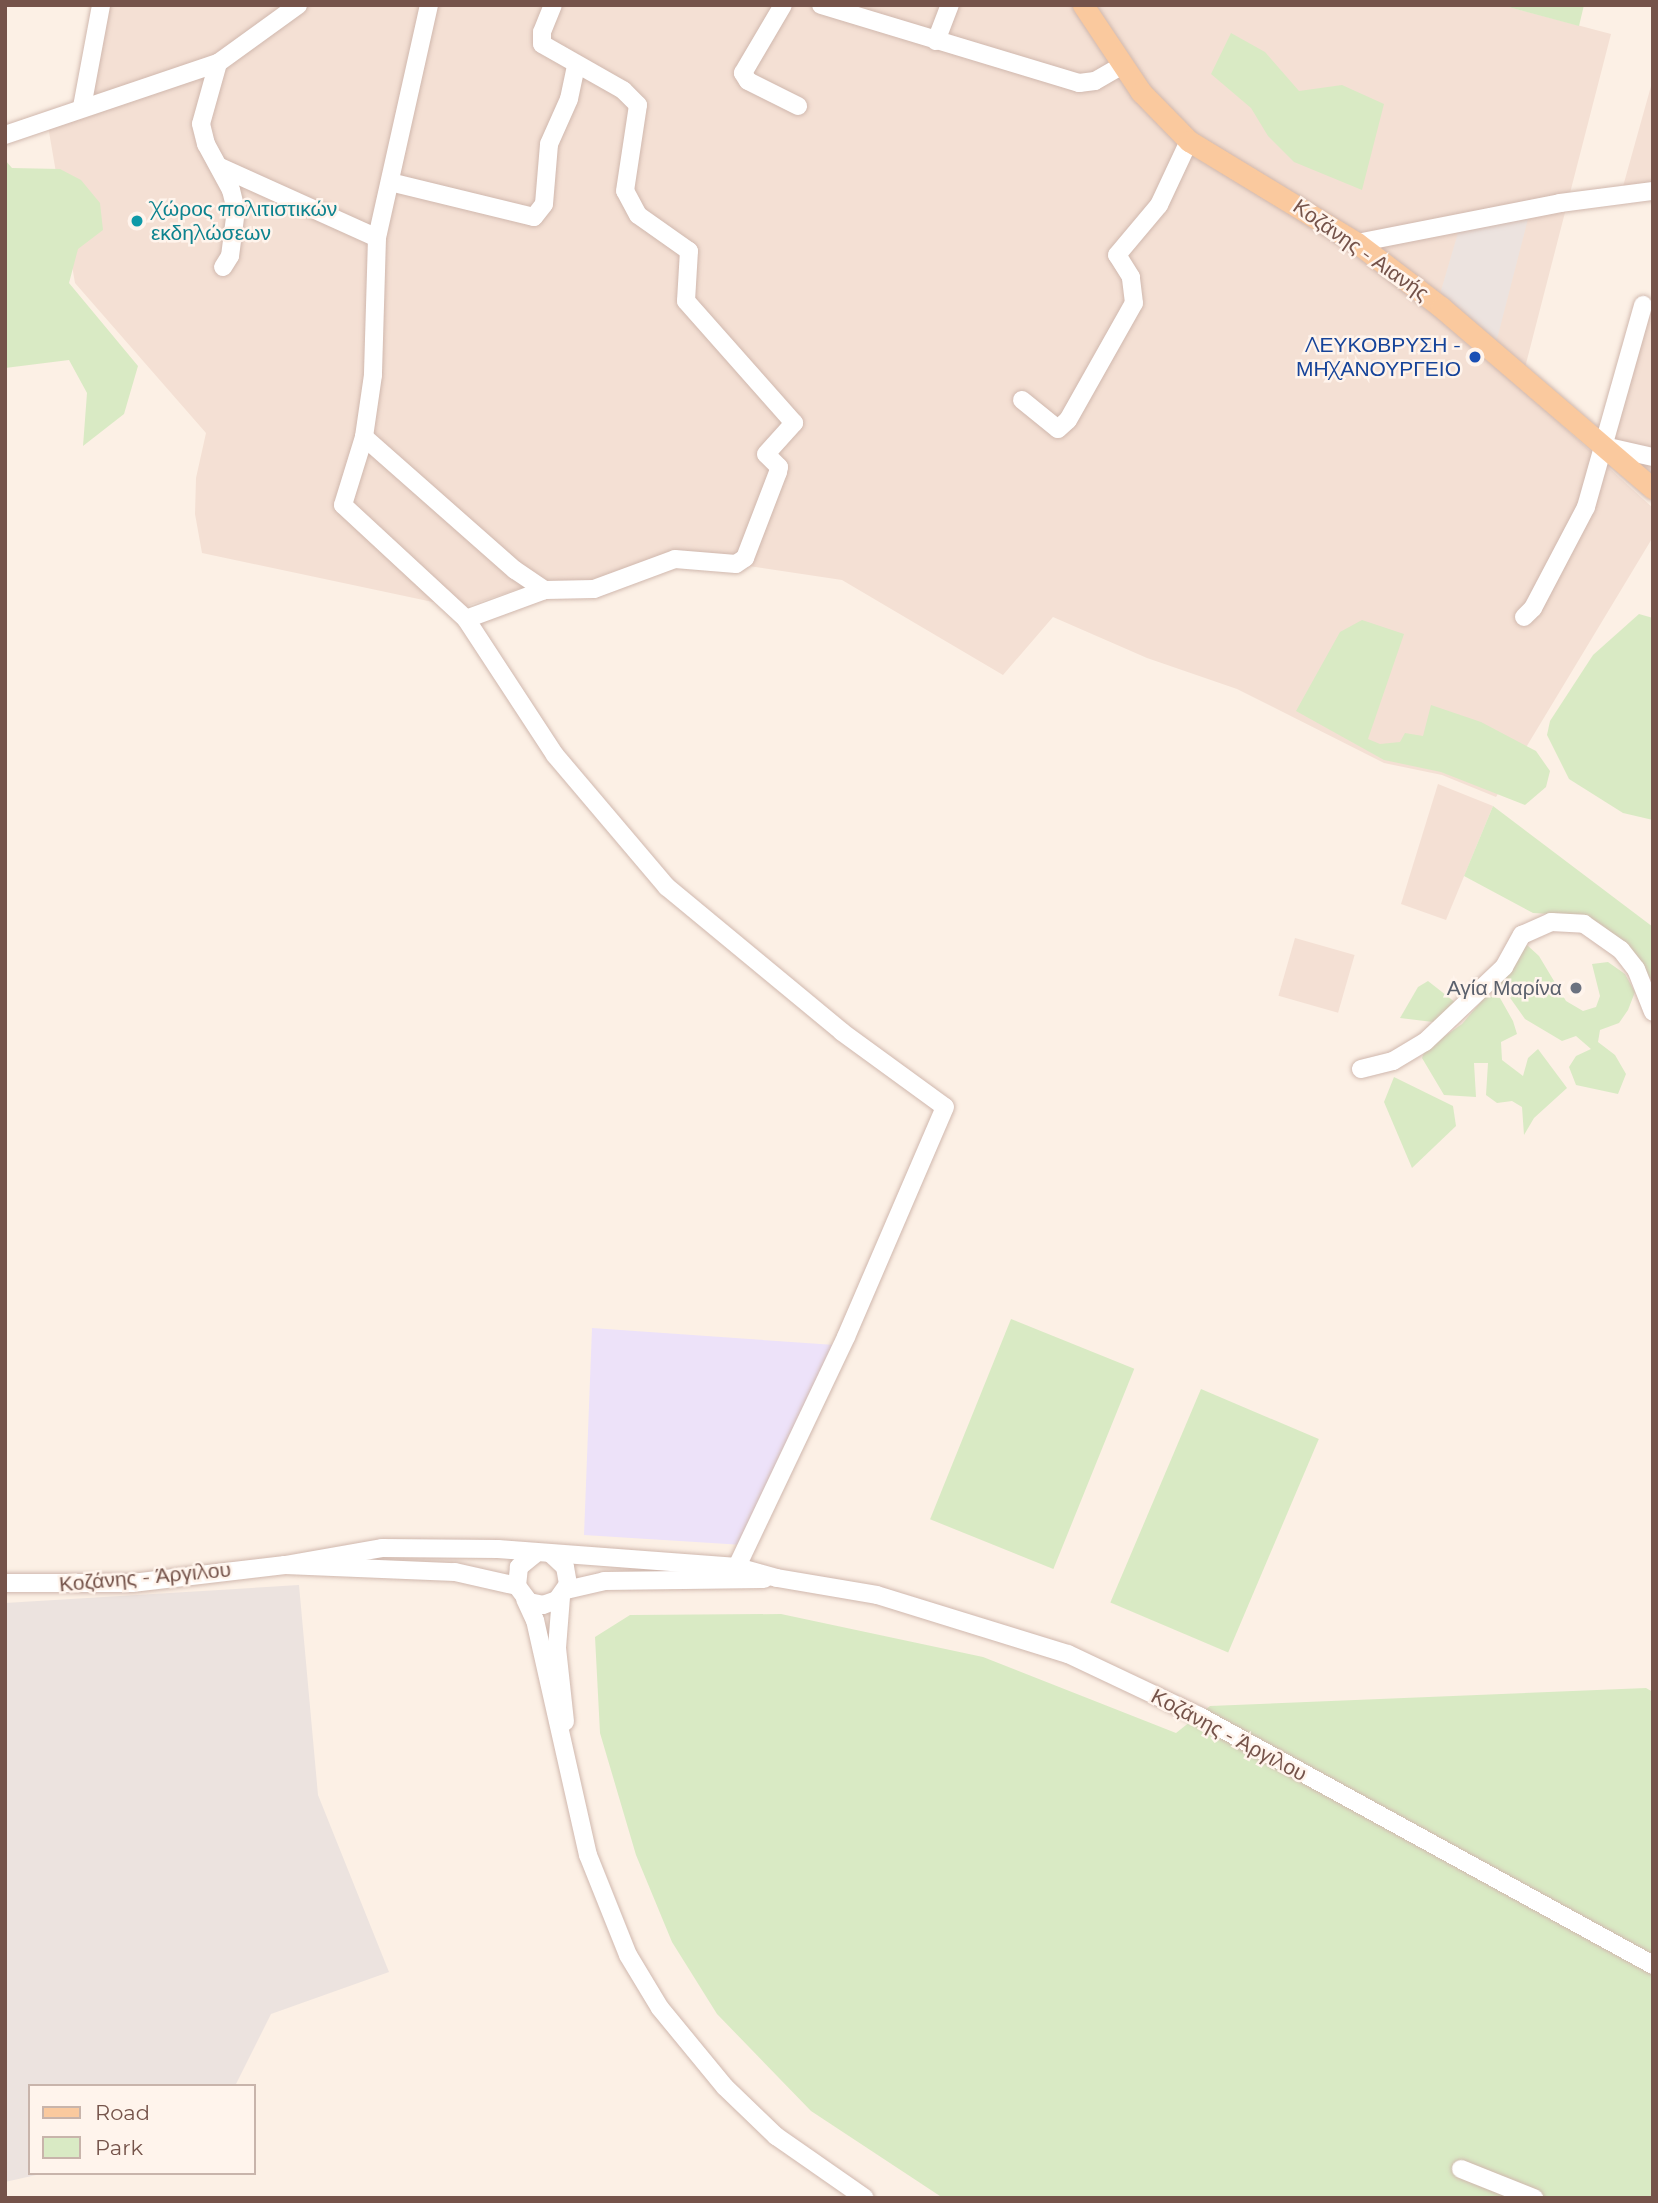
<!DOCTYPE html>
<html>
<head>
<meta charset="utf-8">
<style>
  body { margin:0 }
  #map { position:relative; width:1658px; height:2203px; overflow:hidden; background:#fcf0e5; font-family:Montserrat,sans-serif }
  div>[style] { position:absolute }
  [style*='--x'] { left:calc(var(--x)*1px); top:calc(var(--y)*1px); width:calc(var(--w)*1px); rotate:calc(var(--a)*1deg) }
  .residential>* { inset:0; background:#f4e0d4; transform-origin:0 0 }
  .industrial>* { inset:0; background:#ece3df }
  .education>* { inset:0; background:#ede2f9 }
  .green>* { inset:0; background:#d9eac4; transform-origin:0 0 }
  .roads { filter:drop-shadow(0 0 2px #d0b8ae) drop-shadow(0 0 2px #d0b8ae) }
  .minor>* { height:18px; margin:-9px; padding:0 9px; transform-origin:9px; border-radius:9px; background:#fff }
  .major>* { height:21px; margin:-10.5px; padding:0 10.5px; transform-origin:10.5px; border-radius:10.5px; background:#fac99e }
  .dots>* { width:19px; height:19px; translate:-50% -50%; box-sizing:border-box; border:4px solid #fff4ec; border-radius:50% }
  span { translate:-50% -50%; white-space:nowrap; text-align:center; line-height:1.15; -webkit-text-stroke:5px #fff4ec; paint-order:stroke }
  .culture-label { font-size:21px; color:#0d838f }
  .left { translate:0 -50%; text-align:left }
  .street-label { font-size:21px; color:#75534a }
  .transit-label { font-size:21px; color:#164399 }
  .right { translate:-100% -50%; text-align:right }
  .worship-label { font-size:21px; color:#5b616d }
  .frame { position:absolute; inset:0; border:7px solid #75534a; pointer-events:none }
  .legend { position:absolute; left:28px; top:2084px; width:228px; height:91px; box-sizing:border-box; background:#fff4ec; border:2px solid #c8b4ab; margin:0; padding:9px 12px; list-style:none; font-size:21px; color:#75534a }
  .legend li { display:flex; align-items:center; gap:14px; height:35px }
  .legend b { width:35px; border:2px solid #c8b4ab }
</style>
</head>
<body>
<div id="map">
  <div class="residential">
    <div style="clip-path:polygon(105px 5px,1501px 5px,1611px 34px,1520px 387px,1653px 508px,1653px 537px,1496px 797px,1442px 775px,1384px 763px,1237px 689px,1147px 658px,1053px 617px,1003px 675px,842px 580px,668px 554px,588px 582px,524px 587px,461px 608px,202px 553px,195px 514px,196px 478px,206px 433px,75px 283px,48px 126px,89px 109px)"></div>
    <div style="clip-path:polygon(1653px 79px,1653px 187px,1622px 190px)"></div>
    <div style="clip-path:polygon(1649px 302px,1653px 303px,1653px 476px,1609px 438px)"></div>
    <div style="clip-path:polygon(1438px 784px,1493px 806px,1446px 920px,1401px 904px)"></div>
    <div style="left:1295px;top:938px;width:62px;height:60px;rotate:16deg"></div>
  </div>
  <div class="industrial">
    <div style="clip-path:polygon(1529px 215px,1496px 343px,1440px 294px,1460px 226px)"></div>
    <div style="clip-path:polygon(299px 1585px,318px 1795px,389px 1972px,271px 2014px,235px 2086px,30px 2086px,30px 2173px,45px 2173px,5px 2182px,5px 1603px)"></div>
  </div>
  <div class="education">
    <div style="clip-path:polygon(592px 1328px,835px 1345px,743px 1545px,584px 1535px)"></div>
  </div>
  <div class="green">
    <div style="clip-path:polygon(1501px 5px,1584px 5px,1579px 26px)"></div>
    <div style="clip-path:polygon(1231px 33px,1265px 52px,1299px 91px,1342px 85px,1384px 104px,1362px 190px,1294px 162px,1268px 136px,1251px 108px,1211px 74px)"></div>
    <div style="clip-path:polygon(5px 160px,12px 168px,60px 169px,81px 180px,100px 203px,103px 230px,78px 249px,69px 283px,138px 366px,124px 414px,83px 446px,87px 393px,69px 360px,5px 368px)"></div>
    <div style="clip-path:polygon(1639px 614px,1653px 618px,1653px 820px,1623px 813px,1569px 779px,1547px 735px,1550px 721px,1593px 655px)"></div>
    <div style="clip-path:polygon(1362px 620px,1404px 634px,1368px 739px,1380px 744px,1400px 742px,1405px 733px,1423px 736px,1431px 705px,1481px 722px,1536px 751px,1550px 771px,1546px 787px,1525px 805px,1441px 772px,1384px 760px,1296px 711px,1340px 632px)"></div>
    <div style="clip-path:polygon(1493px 806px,1653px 927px,1653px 982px,1628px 948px,1602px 925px,1585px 916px,1533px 913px,1464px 876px)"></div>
    <div style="clip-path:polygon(1527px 945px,1539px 956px,1566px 1001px,1583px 1011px,1596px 1007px,1600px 996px,1592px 964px,1608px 962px,1625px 974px,1635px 992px,1628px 1010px,1619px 1023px,1600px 1030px,1598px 1042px,1615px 1055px,1626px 1074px,1618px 1094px,1576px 1085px,1569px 1067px,1576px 1056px,1591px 1049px,1576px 1036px,1562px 1041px,1525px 1019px,1501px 985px,1503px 973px)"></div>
    <div style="clip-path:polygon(1428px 981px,1456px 1003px,1433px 1022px,1400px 1018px,1418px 987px)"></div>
    <div style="clip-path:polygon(1486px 996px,1500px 998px,1513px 1021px,1517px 1034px,1501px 1042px,1502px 1060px,1523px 1076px,1528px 1058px,1538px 1049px,1567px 1088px,1534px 1118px,1524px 1135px,1522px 1107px,1512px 1101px,1497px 1103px,1486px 1095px,1488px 1063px,1474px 1063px,1476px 1097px,1444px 1095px,1422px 1058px,1425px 1050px,1462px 1024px)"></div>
    <div style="clip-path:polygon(1394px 1077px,1453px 1106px,1456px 1126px,1412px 1168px,1384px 1102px)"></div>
    <div style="left:1011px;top:1319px;width:133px;height:216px;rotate:22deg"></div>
    <div style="left:1201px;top:1389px;width:128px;height:232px;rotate:23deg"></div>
    <div style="clip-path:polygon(781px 1614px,983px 1657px,1176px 1733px,1210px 1706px,1646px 1688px,1653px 1692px,1653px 2198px,943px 2198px,811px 2111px,717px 2014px,672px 1942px,636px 1855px,600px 1733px,595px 1637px,630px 1615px)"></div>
  </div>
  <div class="roads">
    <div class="minor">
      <div style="--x:429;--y:5;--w:239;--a:102.6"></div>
      <div style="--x:377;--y:238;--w:137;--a:91.7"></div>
      <div style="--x:373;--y:375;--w:63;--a:98.3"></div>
      <div style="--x:364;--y:437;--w:71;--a:107.2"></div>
      <div style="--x:343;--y:505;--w:168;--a:42.8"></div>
      <div style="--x:466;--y:619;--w:163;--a:56.8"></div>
      <div style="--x:555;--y:755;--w:173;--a:49.7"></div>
      <div style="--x:667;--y:887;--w:227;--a:39.6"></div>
      <div style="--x:842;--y:1032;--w:127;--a:36.1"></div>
      <div style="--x:945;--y:1107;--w:250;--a:113.3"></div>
      <div style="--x:846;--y:1337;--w:255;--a:115.4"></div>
      <div style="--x:783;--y:5;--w:79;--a:120.5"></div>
      <div style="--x:743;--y:73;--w:9;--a:58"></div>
      <div style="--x:748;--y:81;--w:56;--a:26.6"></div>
      <div style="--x:821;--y:5;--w:270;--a:16.8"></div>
      <div style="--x:1079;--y:83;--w:16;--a:-7"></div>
      <div style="--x:1095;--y:81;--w:30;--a:-30"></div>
      <div style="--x:936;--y:41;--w:39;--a:-69"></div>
      <div style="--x:218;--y:63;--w:63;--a:105.6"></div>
      <div style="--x:201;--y:124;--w:21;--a:76"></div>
      <div style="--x:206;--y:144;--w:52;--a:61.5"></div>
      <div style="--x:231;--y:190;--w:21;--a:76"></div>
      <div style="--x:236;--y:210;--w:46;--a:97.4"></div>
      <div style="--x:230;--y:256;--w:13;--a:122"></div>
      <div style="--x:82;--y:107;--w:104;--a:-79.4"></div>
      <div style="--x:5;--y:135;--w:225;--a:-18.7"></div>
      <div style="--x:218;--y:63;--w:99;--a:-35.9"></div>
      <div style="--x:220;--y:167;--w:172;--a:24.3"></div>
      <div style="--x:390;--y:182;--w:148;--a:13.7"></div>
      <div style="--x:534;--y:217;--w:16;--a:-52"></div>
      <div style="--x:544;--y:204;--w:60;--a:-85.2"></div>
      <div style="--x:549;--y:144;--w:49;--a:-66"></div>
      <div style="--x:569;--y:99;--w:34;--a:-78"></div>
      <div style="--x:1357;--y:243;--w:207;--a:-11.1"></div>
      <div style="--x:1560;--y:203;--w:94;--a:-7.4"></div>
      <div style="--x:1022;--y:400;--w:46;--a:38.9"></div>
      <div style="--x:1058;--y:429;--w:13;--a:-42"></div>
      <div style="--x:1068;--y:420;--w:134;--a:-60.6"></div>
      <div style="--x:1134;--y:303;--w:26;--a:-97"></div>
      <div style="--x:1131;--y:277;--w:26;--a:-122"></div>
      <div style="--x:1117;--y:255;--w:65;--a:-50"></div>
      <div style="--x:1159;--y:205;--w:71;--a:-64.9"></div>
      <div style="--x:364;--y:437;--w:201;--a:41.4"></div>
      <div style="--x:515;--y:570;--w:36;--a:34"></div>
      <div style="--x:545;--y:590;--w:49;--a:-1.2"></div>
      <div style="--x:594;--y:589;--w:86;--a:-20.3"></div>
      <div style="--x:675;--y:559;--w:61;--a:4.7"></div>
      <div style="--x:736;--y:564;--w:11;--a:-34"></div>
      <div style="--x:745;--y:558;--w:92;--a:-69"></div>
      <div style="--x:778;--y:472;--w:5;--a:-79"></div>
      <div style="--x:779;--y:467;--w:18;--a:-135"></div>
      <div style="--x:766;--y:454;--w:42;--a:-47.9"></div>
      <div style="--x:794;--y:423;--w:163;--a:-131.5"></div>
      <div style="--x:686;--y:301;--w:50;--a:-86.6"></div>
      <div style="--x:689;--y:251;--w:62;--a:-144.8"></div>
      <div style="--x:638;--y:215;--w:27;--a:-118"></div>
      <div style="--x:625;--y:191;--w:87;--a:-81.4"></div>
      <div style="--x:638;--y:105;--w:21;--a:-135"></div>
      <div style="--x:623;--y:90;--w:93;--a:-150.4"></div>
      <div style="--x:542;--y:44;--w:12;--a:-90"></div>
      <div style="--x:542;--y:32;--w:29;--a:-68"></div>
      <div style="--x:1604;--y:446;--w:50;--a:12.7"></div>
      <div style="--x:1524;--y:617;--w:13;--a:-45"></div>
      <div style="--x:1533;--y:608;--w:114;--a:-62.3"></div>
      <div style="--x:1586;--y:507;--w:210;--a:-74.2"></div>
      <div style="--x:466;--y:619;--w:84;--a:-20.2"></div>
      <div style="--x:1361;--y:1069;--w:33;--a:-14"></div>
      <div style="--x:1393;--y:1061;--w:37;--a:-31"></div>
      <div style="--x:1425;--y:1042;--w:109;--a:-43.5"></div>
      <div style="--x:1504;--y:967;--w:37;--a:-61"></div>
      <div style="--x:1522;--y:935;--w:32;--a:-24"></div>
      <div style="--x:1551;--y:922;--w:33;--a:3"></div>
      <div style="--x:1584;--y:924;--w:45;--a:35.1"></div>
      <div style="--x:1621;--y:950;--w:24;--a:52"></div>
      <div style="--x:1636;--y:969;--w:46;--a:68.4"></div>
      <div style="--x:535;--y:1554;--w:21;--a:141"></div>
      <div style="--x:519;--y:1567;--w:19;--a:96"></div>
      <div style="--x:517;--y:1586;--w:20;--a:53"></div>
      <div style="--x:529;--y:1602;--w:14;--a:12"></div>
      <div style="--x:543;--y:1605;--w:15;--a:-20"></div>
      <div style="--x:557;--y:1600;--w:19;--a:-55"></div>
      <div style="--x:568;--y:1584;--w:17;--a:-100"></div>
      <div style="--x:565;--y:1567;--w:18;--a:-137"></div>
      <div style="--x:285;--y:1565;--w:98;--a:-9.9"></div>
      <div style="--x:382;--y:1548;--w:116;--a:0.5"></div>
      <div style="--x:498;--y:1549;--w:240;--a:4.3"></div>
      <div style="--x:737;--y:1567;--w:41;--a:15.4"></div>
      <div style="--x:777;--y:1578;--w:101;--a:9.6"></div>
      <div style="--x:877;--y:1595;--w:200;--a:17.2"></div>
      <div style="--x:1068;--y:1654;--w:145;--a:25.3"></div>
      <div style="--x:1199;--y:1716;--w:518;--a:28.74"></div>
      <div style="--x:5;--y:1583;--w:127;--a:0"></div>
      <div style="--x:132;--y:1583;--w:154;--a:-6.7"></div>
      <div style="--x:285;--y:1565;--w:170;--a:2.4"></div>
      <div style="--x:455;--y:1572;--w:64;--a:12.7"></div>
      <div style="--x:566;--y:1590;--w:39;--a:-13"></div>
      <div style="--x:604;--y:1581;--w:160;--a:-0.7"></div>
      <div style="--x:561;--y:1597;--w:51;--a:94.5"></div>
      <div style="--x:557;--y:1648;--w:74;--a:83.8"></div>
      <div style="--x:525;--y:1599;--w:23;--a:65"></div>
      <div style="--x:535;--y:1620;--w:241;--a:77.3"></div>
      <div style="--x:588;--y:1855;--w:108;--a:68.2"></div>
      <div style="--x:628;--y:1955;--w:62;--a:58.9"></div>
      <div style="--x:660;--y:2008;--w:102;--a:50.6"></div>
      <div style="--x:725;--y:2087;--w:71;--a:43.9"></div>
      <div style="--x:776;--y:2136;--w:108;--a:34.9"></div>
      <div style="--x:1461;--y:2169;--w:79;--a:21.7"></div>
    </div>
    <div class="major">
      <div style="--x:1083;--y:5;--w:105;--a:56.3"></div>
      <div style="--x:1141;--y:92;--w:69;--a:45.6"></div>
      <div style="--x:1189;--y:141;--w:197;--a:31.3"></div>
      <div style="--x:1357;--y:243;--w:106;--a:37.3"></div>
      <div style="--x:1441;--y:307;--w:279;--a:40.6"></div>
    </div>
  </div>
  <div class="dots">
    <div style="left:137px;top:221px;background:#0f9aa8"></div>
    <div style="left:1475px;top:357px;background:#1a4fb4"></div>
    <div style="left:1576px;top:988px;background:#6b7280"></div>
  </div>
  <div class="culture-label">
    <span class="left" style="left:151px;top:221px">Χώρος πολιτιστικών<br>εκδηλώσεων</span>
  </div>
  <div class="street-label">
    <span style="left:1361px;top:250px;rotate:35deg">Κοζάνης - Αιανής</span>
    <span style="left:145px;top:1577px;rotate:-5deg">Κοζάνης - Άργιλου</span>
    <span style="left:1229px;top:1735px;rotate:28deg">Κοζάνης - Άργιλου</span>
  </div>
  <div class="transit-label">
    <span class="right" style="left:1461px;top:357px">ΛΕΥΚΟΒΡΥΣΗ -<br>ΜΗΧΑΝΟΥΡΓΕΙΟ</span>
  </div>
  <div class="worship-label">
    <span class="right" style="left:1562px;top:988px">Αγία Μαρίνα</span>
  </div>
  <div class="frame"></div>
  <ul class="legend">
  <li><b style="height:9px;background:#fac99e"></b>Road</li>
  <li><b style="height:19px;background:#d9eac4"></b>Park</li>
  </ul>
</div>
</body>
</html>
